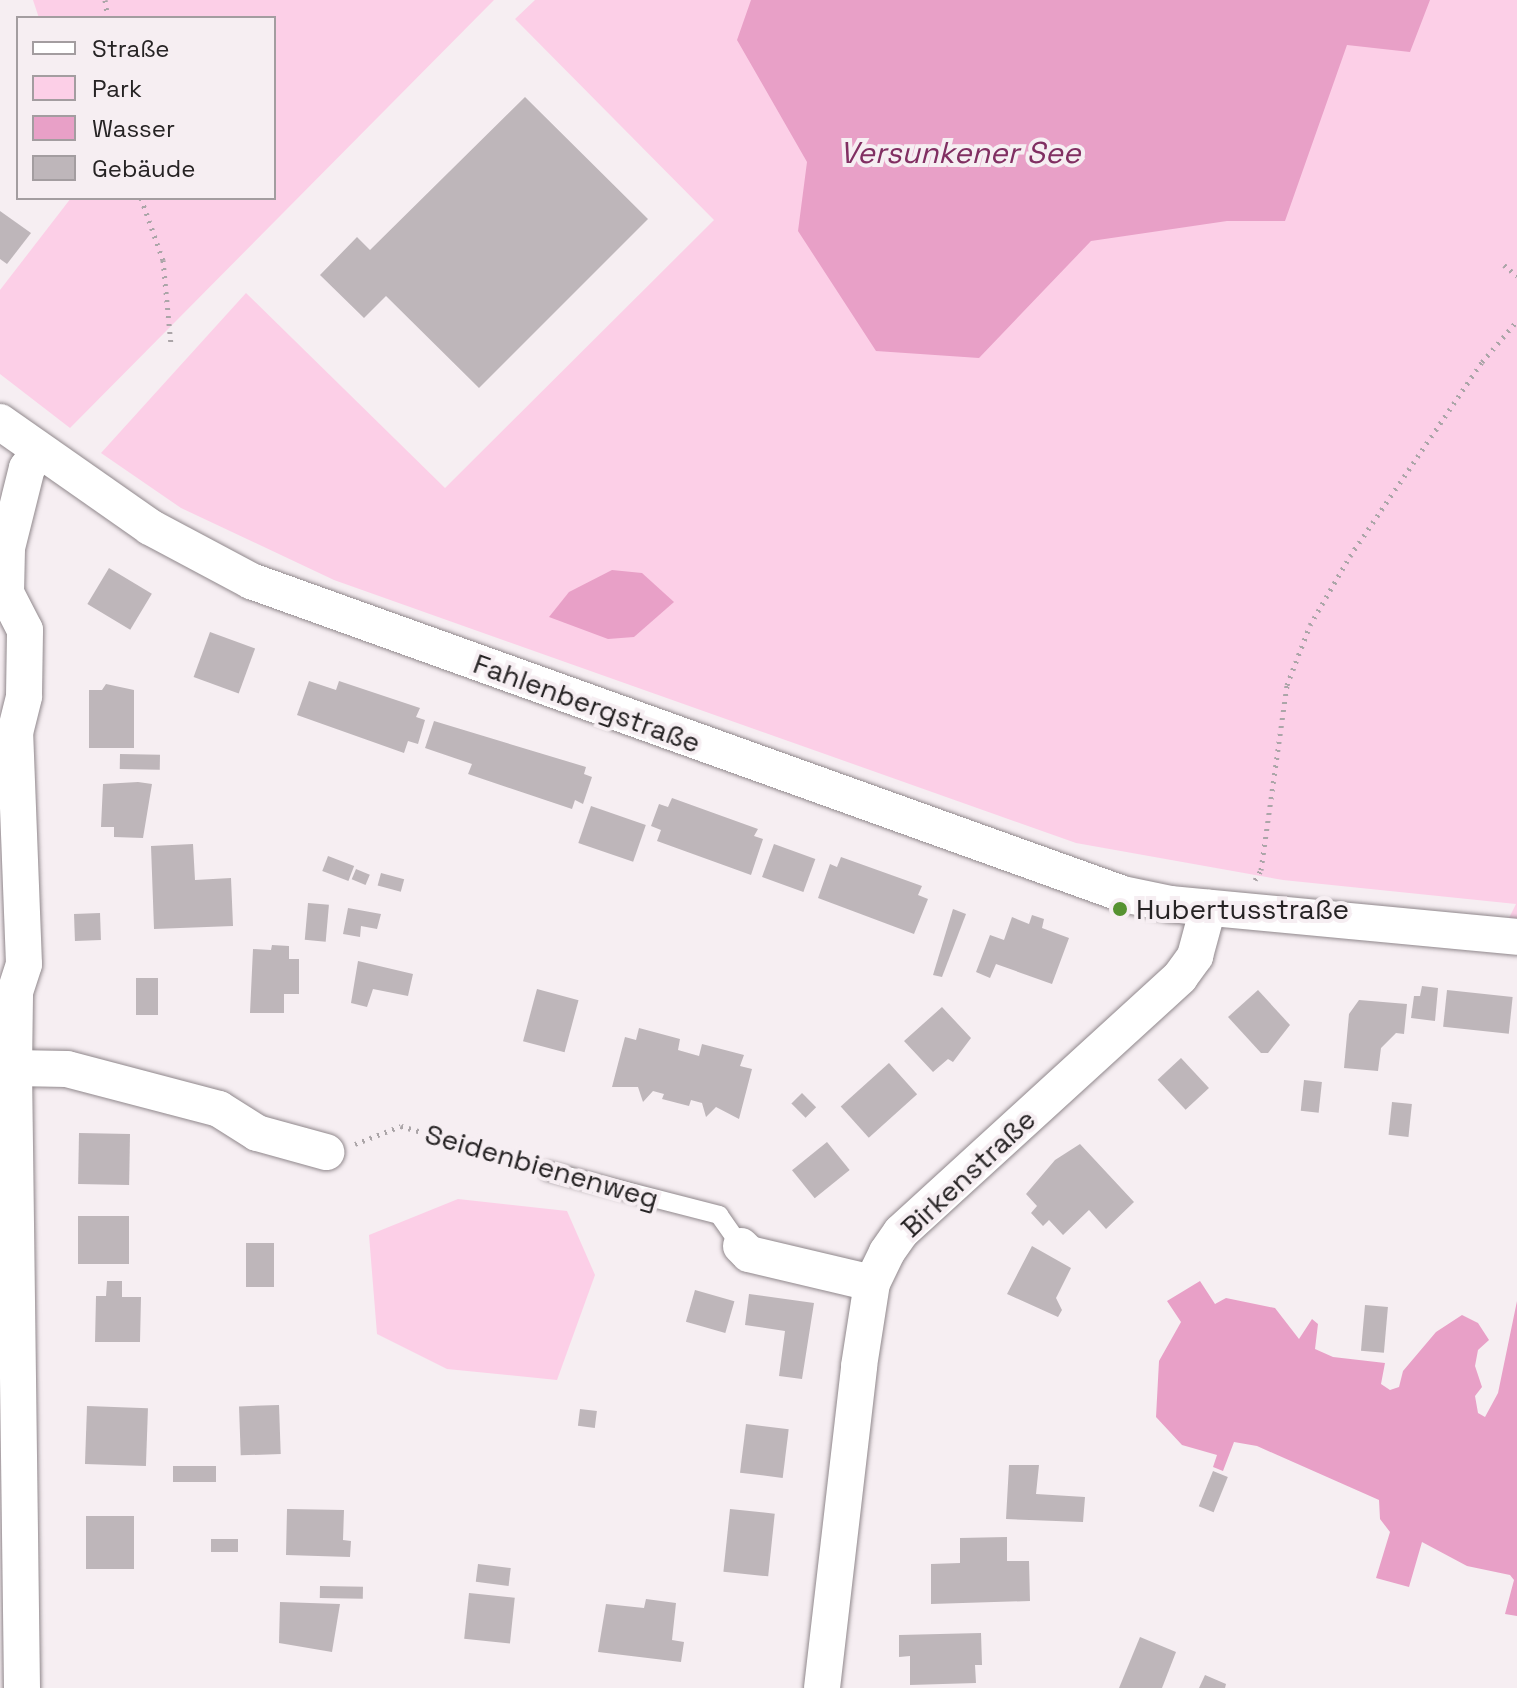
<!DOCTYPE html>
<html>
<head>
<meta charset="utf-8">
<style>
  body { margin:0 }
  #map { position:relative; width:1517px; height:1688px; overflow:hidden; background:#f6eef2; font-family:"Space Grotesk",sans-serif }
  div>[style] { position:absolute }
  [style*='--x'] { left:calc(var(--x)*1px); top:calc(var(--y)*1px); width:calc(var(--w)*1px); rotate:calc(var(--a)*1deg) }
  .green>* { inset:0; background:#fccfe7 }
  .water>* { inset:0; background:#e8a0c7 }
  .building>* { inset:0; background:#beb6ba; transform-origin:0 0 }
  .path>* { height:5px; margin-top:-2.5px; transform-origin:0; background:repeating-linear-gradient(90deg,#aba5a8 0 2px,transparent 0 8px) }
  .roads { filter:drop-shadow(0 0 2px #90888c) drop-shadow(0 0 2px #90888c) }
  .lane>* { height:18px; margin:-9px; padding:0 9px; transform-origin:9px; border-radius:9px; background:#fff }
  .street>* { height:36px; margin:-18px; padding:0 18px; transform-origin:18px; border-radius:18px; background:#fff }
  .dots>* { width:22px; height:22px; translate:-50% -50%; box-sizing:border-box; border:4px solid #f6eef2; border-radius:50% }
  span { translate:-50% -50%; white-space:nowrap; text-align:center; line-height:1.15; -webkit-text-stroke:8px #f6eef2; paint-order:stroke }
  .street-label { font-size:28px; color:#262324 }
  .poi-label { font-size:28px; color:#262324 }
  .left { translate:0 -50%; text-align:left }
  .water-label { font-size:30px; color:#812f62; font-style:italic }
  .legend { position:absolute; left:16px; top:16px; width:260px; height:184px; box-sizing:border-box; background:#f6eef2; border:2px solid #a39da0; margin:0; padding:10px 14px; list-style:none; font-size:24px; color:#262324 }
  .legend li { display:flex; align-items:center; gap:16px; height:40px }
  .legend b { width:40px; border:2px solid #a39da0 }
</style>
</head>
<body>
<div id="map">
  <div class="green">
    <div style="clip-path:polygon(33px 0,494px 0,70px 428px,0 374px,0 290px,71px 198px,274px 198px,274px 18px,39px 18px)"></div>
    <div style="clip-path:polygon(535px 0,1517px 0,1517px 921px,1508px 920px,1516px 904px,1283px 880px,1076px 843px,334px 580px,181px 508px,101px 453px,246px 293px,445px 488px,714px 220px,515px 19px)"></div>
    <div style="clip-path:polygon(458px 1199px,567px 1211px,595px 1275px,557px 1380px,447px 1369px,377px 1334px,369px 1235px)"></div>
  </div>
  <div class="water">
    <div style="clip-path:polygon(751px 0,1430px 0,1410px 52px,1347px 45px,1285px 221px,1227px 221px,1091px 241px,979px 358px,876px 351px,798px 231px,807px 162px,737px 40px)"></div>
    <div style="clip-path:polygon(612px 570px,642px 573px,674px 602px,634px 637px,608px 639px,549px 617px,569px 592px)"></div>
    <div style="clip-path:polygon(1200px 1281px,1215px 1304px,1226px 1298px,1275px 1308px,1299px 1339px,1312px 1319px,1318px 1324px,1315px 1349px,1333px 1357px,1385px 1363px,1381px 1384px,1390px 1390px,1399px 1387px,1403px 1371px,1436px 1332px,1462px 1315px,1478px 1323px,1489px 1340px,1478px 1350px,1475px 1366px,1482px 1387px,1475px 1396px,1478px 1413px,1485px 1417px,1498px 1393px,1517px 1301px,1517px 1616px,1505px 1614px,1514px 1580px,1510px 1575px,1467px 1566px,1422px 1542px,1409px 1587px,1376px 1578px,1390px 1532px,1380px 1519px,1379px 1500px,1257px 1446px,1234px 1442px,1223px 1471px,1213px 1467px,1217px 1455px,1182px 1445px,1156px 1417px,1159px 1361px,1181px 1322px,1167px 1301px)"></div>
  </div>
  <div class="building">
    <div style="clip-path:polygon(525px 97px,648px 219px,479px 388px,386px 296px,364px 318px,320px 275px,357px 237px,370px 250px)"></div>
    <div style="clip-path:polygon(0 211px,31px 233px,7px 264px,0 259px)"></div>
    <div style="left:109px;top:568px;width:50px;height:42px;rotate:31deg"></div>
    <div style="left:210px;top:632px;width:48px;height:48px;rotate:20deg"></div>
    <div style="clip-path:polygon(309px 681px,336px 690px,339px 681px,420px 708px,416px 717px,425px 720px,418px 744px,408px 741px,404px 753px,297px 715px)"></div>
    <div style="clip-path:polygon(106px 684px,134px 690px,134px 748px,89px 748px,89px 690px,102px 690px)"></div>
    <div style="clip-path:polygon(434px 721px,586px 767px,584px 774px,592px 777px,583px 804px,575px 800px,572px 809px,468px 774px,472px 764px,425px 748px)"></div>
    <div style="left:120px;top:754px;width:40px;height:15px;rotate:1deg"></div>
    <div style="clip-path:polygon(138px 782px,152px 784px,143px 838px,114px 837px,114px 827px,101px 827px,103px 784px)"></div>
    <div style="clip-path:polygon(672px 798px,758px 829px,754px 836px,763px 839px,751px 875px,657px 841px,661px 830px,651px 826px,659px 804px,668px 807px)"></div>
    <div style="left:591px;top:806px;width:58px;height:39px;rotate:19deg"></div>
    <div style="clip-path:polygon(193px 844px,195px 880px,231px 878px,233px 926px,154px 929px,151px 846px)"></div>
    <div style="left:774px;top:844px;width:44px;height:35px;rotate:20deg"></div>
    <div style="left:328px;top:856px;width:28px;height:16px;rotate:21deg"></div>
    <div style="clip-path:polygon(841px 857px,922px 886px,918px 895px,928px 899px,914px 934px,818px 898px,830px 864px,837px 867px)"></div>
    <div style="left:356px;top:869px;width:15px;height:11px;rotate:23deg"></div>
    <div style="left:381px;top:873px;width:24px;height:13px;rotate:15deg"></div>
    <div style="left:308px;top:903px;width:21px;height:37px;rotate:5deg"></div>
    <div style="clip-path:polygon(348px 908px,381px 914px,377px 929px,361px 926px,360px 937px,343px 934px)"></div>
    <div style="clip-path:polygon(953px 909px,966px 914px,942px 977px,933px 975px)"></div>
    <div style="left:100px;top:913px;width:27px;height:26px;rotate:88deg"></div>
    <div style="clip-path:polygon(1032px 915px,1044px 919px,1042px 928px,1069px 938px,1052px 984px,996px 964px,990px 978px,976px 972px,990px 935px,1004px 940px,1012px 917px,1029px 924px)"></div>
    <div style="clip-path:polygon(272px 945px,289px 946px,289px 959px,299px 959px,299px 994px,284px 994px,284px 1013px,250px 1013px,253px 949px,271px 950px)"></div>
    <div style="clip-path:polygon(358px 961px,413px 974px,408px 996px,373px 989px,367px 1007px,351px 1003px)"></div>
    <div style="left:158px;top:978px;width:37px;height:22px;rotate:90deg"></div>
    <div style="clip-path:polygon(1422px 986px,1438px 988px,1435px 1021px,1411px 1018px,1414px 996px,1420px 996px)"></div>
    <div style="left:537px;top:989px;width:43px;height:54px;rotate:15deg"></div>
    <div style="clip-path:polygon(1258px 990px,1290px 1025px,1268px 1053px,1261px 1053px,1228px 1017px)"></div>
    <div style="left:1447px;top:990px;width:66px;height:37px;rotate:6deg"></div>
    <div style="clip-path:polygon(1359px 1000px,1407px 1004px,1404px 1034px,1396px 1033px,1381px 1048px,1378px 1071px,1344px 1068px,1349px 1014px)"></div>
    <div style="clip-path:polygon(942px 1007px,971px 1038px,953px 1062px,948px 1059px,933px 1072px,904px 1041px)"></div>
    <div style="clip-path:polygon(639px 1028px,680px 1039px,678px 1050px,699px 1056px,702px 1044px,744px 1055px,740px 1066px,752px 1069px,739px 1119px,716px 1107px,706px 1117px,702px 1103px,691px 1100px,689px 1106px,662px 1099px,664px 1094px,653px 1091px,643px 1102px,638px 1087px,612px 1087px,625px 1037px,636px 1040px)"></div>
    <div style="left:1181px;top:1058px;width:41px;height:32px;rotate:47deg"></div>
    <div style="left:889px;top:1063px;width:42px;height:65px;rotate:48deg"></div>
    <div style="left:1304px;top:1080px;width:18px;height:31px;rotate:6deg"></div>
    <div style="left:802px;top:1093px;width:20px;height:15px;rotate:45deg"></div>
    <div style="left:1392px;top:1102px;width:20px;height:33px;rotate:6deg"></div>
    <div style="left:79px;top:1133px;width:51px;height:51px;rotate:1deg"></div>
    <div style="left:827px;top:1142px;width:36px;height:45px;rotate:51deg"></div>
    <div style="clip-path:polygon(1080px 1144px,1134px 1202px,1106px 1229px,1089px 1210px,1063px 1235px,1049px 1220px,1043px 1226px,1031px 1213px,1037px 1206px,1026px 1194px,1055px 1160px)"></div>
    <div style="left:78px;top:1216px;width:51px;height:48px"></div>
    <div style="left:246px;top:1243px;width:28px;height:44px"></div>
    <div style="clip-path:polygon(1032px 1246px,1071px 1268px,1056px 1298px,1062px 1310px,1058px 1317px,1007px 1294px)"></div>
    <div style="clip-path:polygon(107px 1281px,122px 1281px,122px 1297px,141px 1297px,140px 1342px,95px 1342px,96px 1296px,106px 1296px)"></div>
    <div style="left:695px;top:1290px;width:41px;height:33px;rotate:16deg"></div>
    <div style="clip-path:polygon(749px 1294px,814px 1303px,802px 1379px,779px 1376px,785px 1331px,745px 1325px)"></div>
    <div style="left:1365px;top:1305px;width:23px;height:46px;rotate:5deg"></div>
    <div style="left:279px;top:1405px;width:49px;height:40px;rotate:88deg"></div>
    <div style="left:87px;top:1406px;width:61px;height:58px;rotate:2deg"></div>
    <div style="left:580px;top:1409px;width:17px;height:17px;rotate:7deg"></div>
    <div style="left:746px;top:1424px;width:43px;height:49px;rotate:7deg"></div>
    <div style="clip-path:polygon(1009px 1465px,1039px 1465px,1036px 1494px,1085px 1497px,1083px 1522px,1006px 1519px)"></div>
    <div style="left:216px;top:1466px;width:16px;height:43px;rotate:90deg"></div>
    <div style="left:1213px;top:1471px;width:16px;height:38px;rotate:22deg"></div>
    <div style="clip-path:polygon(287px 1509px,344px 1510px,343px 1540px,351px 1541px,350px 1557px,286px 1555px)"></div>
    <div style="left:730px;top:1509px;width:45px;height:63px;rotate:6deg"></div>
    <div style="left:86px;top:1516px;width:48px;height:53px"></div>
    <div style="clip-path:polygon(1007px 1537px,1007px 1561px,1029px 1561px,1030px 1601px,931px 1604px,931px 1564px,960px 1563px,960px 1538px)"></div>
    <div style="left:211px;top:1539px;width:27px;height:13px"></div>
    <div style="left:478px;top:1564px;width:33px;height:18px;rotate:7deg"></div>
    <div style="left:320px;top:1586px;width:43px;height:12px;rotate:1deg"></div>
    <div style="left:469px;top:1593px;width:46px;height:46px;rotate:6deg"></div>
    <div style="clip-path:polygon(646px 1599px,676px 1603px,672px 1640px,684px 1642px,681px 1662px,598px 1652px,606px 1604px,644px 1608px)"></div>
    <div style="clip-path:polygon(280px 1602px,340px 1604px,332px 1652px,279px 1643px)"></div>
    <div style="clip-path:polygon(981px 1633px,982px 1665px,975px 1665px,976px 1683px,910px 1685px,910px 1656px,899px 1657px,899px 1635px)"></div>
    <div style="clip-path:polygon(1140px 1637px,1176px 1652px,1162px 1688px,1119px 1688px)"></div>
    <div style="clip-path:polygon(1205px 1675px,1226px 1684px,1225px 1688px,1199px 1688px)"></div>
  </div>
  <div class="path">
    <div style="--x:105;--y:0;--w:18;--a:81"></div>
    <div style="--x:141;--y:198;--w:66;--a:70.5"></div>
    <div style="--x:163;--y:260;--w:85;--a:84.6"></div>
    <div style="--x:1504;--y:265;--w:17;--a:40"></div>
    <div style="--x:1255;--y:880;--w:12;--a:-59"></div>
    <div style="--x:1261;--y:870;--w:187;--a:-82"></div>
    <div style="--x:1287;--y:685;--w:64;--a:-69"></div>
    <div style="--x:1310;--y:625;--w:80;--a:-59.9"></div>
    <div style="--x:1350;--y:556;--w:235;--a:-55.8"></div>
    <div style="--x:1482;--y:362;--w:54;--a:-49.5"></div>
    <div style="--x:355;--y:1144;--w:49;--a:-21.4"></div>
    <div style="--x:401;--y:1126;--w:129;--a:16.2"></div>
  </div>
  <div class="roads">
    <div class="lane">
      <div style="--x:548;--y:1171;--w:177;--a:14.4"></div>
      <div style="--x:719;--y:1215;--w:38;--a:55"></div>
    </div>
    <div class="street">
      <div style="--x:0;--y:422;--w:183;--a:35"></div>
      <div style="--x:150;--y:527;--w:115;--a:28.1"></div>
      <div style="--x:251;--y:581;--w:926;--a:19.75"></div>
      <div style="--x:1123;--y:894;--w:48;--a:12"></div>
      <div style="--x:1170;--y:904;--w:349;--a:5.4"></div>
      <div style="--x:14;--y:1068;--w:53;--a:1.1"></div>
      <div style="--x:67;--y:1069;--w:157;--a:14.7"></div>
      <div style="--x:219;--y:1109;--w:45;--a:32.3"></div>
      <div style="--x:257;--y:1133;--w:72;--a:15.4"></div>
      <div style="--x:741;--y:1246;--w:11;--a:45"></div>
      <div style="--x:749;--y:1254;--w:126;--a:13.3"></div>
      <div style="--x:22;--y:1688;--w:620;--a:-90.74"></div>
      <div style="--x:14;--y:1068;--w:76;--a:-89.2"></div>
      <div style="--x:15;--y:992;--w:29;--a:-72"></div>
      <div style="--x:24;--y:964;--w:231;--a:-92.2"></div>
      <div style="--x:15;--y:733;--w:38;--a:-76"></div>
      <div style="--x:24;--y:696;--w:66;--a:-89.1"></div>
      <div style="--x:25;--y:630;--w:42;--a:-117.2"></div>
      <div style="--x:6;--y:593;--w:45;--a:-88.7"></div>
      <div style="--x:7;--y:548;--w:82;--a:-76"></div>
      <div style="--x:27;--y:468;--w:20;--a:-53"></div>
      <div style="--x:822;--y:1688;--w:324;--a:-83.4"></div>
      <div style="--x:859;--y:1366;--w:84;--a:-81.1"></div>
      <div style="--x:872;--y:1283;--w:34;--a:-64"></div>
      <div style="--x:887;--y:1252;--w:24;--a:-55"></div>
      <div style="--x:901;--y:1232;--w:378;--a:-42.4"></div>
      <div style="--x:1180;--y:977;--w:26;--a:-54"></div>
      <div style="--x:1195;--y:956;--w:50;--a:-74.8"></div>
    </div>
  </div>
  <div class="dots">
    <div style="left:1120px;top:909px;background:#569231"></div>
  </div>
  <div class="street-label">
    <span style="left:587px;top:703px;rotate:20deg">Fahlenbergstraße</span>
    <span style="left:542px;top:1166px;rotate:16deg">Seidenbienenweg</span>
    <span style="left:968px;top:1173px;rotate:-43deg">Birkenstraße</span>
  </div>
  <div class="poi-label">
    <span class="left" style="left:1136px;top:909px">Hubertusstraße</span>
  </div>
  <div class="water-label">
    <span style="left:960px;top:153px">Versunkener See</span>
  </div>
  <ul class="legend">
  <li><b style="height:10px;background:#fff"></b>Straße</li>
  <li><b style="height:22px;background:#fccfe7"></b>Park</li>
  <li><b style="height:22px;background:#e8a0c7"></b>Wasser</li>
  <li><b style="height:22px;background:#beb6ba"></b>Gebäude</li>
  </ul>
</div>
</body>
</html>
